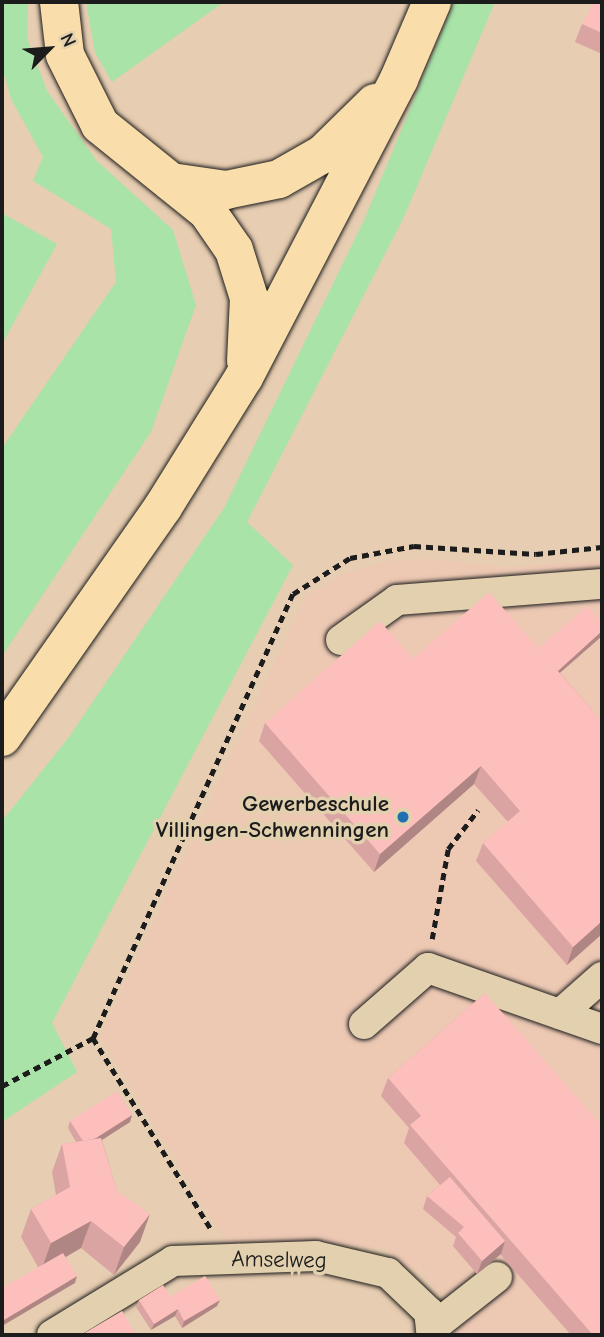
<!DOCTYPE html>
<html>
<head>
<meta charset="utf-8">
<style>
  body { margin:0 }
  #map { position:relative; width:604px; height:1337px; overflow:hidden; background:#e7cdb1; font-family:"Comic Neue",sans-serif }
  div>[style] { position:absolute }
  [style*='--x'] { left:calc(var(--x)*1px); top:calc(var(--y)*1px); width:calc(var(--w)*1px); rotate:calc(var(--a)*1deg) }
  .built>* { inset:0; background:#edc9b4 }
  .green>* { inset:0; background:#a9e3a8 }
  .path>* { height:4.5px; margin-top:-2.25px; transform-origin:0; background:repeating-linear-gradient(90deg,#1c1c1c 0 7px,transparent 0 12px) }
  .roads { filter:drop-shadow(0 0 2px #1c1c1c) drop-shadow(0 0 2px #1c1c1c) }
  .minor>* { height:30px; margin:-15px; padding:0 15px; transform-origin:15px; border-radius:15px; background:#e2d0ae }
  .major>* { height:38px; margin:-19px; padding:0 19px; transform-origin:19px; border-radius:19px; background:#f9deab }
  .wall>* { inset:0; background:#d9a4a2 }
  .shaded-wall>* { inset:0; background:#b08684 }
  .building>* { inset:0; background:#fcbfbc }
  .dots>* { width:19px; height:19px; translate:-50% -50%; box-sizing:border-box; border:4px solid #e2d0ae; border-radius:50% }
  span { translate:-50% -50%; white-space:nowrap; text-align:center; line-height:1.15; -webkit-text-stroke:7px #e2d0ae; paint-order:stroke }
  .poi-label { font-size:23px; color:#1c1c1c; font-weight:700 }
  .right { translate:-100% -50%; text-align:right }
  .street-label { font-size:23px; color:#1c1c1c }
  .frame { position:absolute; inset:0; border:4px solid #1c1c1c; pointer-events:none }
  .north { position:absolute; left:14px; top:14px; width:70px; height:70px; -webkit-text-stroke:5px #e2d0ae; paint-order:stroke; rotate:65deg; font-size:19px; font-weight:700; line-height:28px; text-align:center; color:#1c1c1c }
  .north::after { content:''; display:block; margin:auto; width:24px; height:32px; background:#1c1c1c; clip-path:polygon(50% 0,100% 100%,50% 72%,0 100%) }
</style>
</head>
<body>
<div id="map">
  <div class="built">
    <div style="clip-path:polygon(428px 559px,509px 567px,602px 560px,602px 1335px,454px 1335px,445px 1298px,419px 1270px,396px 1264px,387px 1248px,226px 1241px,100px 1037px,306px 596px,341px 575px,386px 561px)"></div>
  </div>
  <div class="green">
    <div style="clip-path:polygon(2px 2px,28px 2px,27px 38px,47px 91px,97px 161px,173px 230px,196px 305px,151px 432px,2px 656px,2px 448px,116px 282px,111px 229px,33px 181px,43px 157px,11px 99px,2px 67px)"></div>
    <div style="clip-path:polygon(86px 2px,224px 2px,112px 82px,95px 53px)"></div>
    <div style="clip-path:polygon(454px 2px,495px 2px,404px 217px,247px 522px,293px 565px,52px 1023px,77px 1072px,2px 1122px,2px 821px,69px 737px,224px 508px,365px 218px)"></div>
    <div style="clip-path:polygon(2px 213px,57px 244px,2px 344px)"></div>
  </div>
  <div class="path">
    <div style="--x:432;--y:939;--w:91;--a:-79.9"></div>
    <div style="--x:448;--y:849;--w:49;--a:-52.4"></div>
    <div style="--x:93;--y:1038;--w:227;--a:58.3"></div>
    <div style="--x:2;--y:1086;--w:103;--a:-27.8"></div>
    <div style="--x:93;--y:1038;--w:487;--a:-65.8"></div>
    <div style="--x:293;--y:594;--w:67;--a:-32.3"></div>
    <div style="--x:350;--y:558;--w:65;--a:-10.6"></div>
    <div style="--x:414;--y:546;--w:122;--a:3.8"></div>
    <div style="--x:536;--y:554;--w:66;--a:-6.1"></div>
  </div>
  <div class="roads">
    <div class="minor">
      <div style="--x:341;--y:640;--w:69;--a:-35.5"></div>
      <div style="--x:397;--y:600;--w:206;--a:-4.5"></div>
      <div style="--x:560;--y:1014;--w:56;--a:-41.4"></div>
      <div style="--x:364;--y:1024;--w:85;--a:-41.2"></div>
      <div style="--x:428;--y:968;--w:184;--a:19.3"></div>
      <div style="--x:431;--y:1329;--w:84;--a:-38.2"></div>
      <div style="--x:52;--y:1335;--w:142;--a:-31.4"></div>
      <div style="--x:173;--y:1261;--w:143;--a:-2"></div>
      <div style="--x:316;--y:1256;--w:74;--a:13.3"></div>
      <div style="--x:388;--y:1273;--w:57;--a:43.6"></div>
      <div style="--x:429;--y:1312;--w:23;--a:83"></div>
    </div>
    <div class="major">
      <div style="--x:59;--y:2;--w:53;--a:83.5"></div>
      <div style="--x:65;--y:55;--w:78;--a:63.4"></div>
      <div style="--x:100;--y:125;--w:137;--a:38.8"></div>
      <div style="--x:207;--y:211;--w:47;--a:55.3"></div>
      <div style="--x:234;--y:250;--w:50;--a:72.6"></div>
      <div style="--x:249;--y:298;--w:63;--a:92.7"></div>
      <div style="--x:171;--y:182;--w:56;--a:8.3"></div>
      <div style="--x:226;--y:190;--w:54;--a:-11.7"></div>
      <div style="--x:279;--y:179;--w:51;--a:-29.6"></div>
      <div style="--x:323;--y:154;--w:73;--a:-44.4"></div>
      <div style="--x:2;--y:737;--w:281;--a:-55"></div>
      <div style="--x:163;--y:507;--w:153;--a:-58.1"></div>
      <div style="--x:244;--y:377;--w:336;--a:-62.5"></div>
      <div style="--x:399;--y:79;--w:84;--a:-66.8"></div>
    </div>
  </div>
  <div class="wall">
    <div style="clip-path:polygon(602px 2px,602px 54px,575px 42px,582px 24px)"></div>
    <div style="clip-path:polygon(602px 623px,602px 636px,560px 673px,599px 718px,602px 716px,602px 934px,567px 965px,476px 861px,483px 843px,508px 822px,474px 784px,374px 872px,259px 741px,265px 723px,538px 649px)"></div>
    <div style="clip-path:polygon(485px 993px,602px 1335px,571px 1335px,500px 1254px,477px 1274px,453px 1246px,456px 1237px,423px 1209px,427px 1196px,440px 1185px,404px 1143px,409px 1128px,381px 1096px,388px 1078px)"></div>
    <div style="clip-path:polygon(132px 1115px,130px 1122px,102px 1140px,117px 1191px,140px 1242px,114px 1275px,81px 1248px,66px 1257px,75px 1283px,38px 1267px,21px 1237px,31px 1209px,56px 1195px,52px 1172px,62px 1144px,76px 1142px,68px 1128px,70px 1121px)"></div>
    <div style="clip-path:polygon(170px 1297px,220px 1300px,217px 1306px,182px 1328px,175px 1316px,151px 1330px,136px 1307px,139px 1300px)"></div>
  </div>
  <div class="shaded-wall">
    <div style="clip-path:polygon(602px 631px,602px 636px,547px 684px,550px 677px)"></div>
    <div style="clip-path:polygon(481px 766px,474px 784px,374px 872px,380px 854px)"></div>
    <div style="clip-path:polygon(602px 921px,602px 934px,567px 965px,573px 947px)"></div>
    <div style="clip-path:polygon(132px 1115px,130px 1122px,83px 1152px,85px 1145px)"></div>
    <div style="clip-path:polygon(150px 1214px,140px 1242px,114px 1275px,124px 1247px)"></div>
    <div style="clip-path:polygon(91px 1221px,81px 1248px,41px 1271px,51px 1243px)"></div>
    <div style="clip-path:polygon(505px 1241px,501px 1254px,477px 1274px,482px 1261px)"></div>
    <div style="clip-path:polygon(77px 1276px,75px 1283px,2px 1326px,2px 1321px)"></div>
    <div style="clip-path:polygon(220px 1300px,217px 1306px,182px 1328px,184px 1321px)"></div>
    <div style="clip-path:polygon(178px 1309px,175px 1316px,151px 1330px,154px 1324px)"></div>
  </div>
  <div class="building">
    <div style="clip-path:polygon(594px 2px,602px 2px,602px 33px,582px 24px)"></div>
    <div style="clip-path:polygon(489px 592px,599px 718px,602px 716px,602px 921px,573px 947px,483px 843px,520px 811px,481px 766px,380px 854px,265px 723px,380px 621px,413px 659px)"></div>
    <div style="clip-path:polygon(587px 606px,602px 623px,602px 631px,558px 671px,538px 649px)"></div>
    <div style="clip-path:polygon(485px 993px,602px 1126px,602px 1335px,593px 1335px,410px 1125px,421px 1116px,388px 1078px)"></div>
    <div style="clip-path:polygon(117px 1091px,132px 1115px,96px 1138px,83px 1141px,70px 1121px)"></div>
    <div style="clip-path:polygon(101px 1138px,117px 1191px,150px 1214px,124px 1247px,91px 1221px,51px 1243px,31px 1209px,70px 1187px,62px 1144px)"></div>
    <div style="clip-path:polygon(450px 1177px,505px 1241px,482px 1261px,458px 1233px,464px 1227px,427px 1196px)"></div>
    <div style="clip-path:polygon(63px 1253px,77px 1276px,2px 1321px,2px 1288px)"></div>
    <div style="clip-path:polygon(205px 1276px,220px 1300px,184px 1321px,178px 1309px,154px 1324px,139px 1300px,163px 1285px,170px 1297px)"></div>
    <div style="clip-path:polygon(122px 1311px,136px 1335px,81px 1335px)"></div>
  </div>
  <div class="dots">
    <div style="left:403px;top:817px;background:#1f6fb2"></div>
  </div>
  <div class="poi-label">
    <span class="right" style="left:389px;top:817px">Gewerbeschule<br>Villingen-Schwenningen</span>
  </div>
  <div class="street-label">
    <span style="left:279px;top:1260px;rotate:1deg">Amselweg</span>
  </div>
  <div class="frame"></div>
  <div class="north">N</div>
</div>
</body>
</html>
